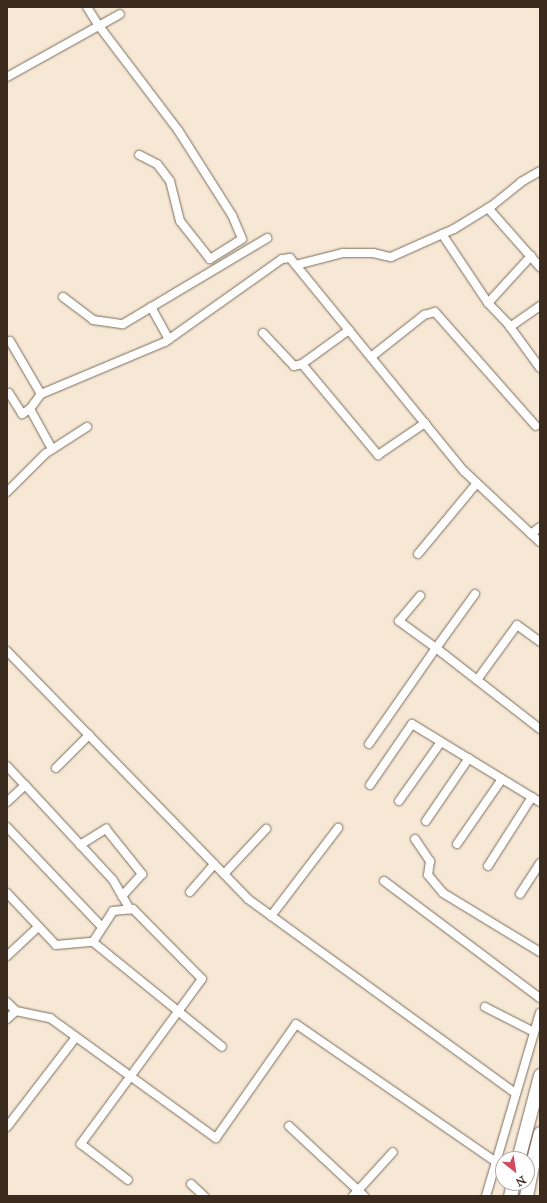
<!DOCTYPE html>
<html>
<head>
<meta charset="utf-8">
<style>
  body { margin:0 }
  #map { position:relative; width:547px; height:1203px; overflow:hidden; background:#f6e8d4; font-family:"IM FELL Great Primer",serif }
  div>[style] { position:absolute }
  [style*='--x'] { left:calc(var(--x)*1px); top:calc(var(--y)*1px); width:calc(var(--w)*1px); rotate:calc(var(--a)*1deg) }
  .roads { filter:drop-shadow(0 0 1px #7c6c5e) drop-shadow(0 0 1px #7c6c5e) }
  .minor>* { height:8px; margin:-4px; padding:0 4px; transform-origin:4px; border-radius:4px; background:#fff }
  .primary>* { height:13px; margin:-6.5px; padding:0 6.5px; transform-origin:6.5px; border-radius:6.5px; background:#fff }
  span { translate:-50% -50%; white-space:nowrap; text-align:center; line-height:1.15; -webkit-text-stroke:3.5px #fff; paint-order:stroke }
  .frame { position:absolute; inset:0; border:8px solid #3b2a1e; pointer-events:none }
  .north { position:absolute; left:495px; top:1151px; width:40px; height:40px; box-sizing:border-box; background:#fff; border:1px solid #b1aaa5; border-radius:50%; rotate:150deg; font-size:11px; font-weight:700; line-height:16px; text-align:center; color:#3b2a1e }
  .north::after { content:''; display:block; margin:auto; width:14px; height:18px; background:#d1495b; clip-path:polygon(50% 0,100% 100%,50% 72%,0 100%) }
</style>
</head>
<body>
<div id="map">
  <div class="roads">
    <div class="minor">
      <div style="--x:87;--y:7;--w:22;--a:58"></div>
      <div style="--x:99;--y:26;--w:131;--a:52.8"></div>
      <div style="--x:178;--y:130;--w:101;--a:57.6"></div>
      <div style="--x:232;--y:215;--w:26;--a:67"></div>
      <div style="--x:242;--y:239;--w:38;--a:148"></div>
      <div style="--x:210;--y:259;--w:48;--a:-128.3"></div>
      <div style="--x:180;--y:221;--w:41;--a:-104"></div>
      <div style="--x:170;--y:181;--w:21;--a:-127"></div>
      <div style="--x:157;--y:164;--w:20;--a:-153"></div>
      <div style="--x:7;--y:77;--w:129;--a:-29.1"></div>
      <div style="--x:488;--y:208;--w:79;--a:48.6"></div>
      <div style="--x:442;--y:234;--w:83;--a:56.3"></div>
      <div style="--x:488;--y:303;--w:29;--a:46"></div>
      <div style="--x:508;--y:324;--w:54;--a:54"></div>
      <div style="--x:296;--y:265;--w:49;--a:-14.3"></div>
      <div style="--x:343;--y:253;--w:30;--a:0"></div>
      <div style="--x:373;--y:253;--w:18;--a:13"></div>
      <div style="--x:391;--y:257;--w:69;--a:-24"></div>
      <div style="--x:454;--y:229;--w:46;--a:-31.6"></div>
      <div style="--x:493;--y:205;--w:36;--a:-39"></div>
      <div style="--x:521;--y:182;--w:22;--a:-30"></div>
      <div style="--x:63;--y:297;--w:38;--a:37"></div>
      <div style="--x:93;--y:320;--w:30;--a:8"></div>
      <div style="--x:123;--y:324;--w:168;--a:-30.8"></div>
      <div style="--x:488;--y:303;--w:64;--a:-47.5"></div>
      <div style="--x:151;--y:307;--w:37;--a:61"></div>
      <div style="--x:510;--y:327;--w:37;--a:-35"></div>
      <div style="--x:263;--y:333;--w:45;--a:46.8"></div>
      <div style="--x:294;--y:366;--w:8;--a:-14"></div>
      <div style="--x:302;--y:364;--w:58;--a:-35.9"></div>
      <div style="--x:10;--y:341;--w:61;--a:59.7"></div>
      <div style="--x:371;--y:357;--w:68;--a:-38.4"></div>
      <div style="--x:424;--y:315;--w:11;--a:-15"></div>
      <div style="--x:435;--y:312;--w:152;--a:48.5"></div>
      <div style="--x:302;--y:364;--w:119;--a:50.1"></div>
      <div style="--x:378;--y:455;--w:57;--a:-34.2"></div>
      <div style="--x:9;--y:393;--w:25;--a:58"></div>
      <div style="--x:22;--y:414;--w:9;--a:-32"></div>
      <div style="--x:52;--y:449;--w:46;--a:-118.8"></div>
      <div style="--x:30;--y:409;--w:19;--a:-54"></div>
      <div style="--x:41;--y:394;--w:134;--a:-22.8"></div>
      <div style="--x:165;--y:342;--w:143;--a:-35.4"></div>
      <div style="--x:282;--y:259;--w:8;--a:-7"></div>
      <div style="--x:290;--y:258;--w:275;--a:50.8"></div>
      <div style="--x:464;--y:471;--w:104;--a:43.1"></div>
      <div style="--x:7;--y:492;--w:54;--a:-45"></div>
      <div style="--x:45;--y:454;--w:50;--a:-32.7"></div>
      <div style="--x:531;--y:534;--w:11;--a:-38"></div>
      <div style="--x:418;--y:554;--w:92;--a:-50.3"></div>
      <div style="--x:475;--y:594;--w:67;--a:125.8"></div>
      <div style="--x:436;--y:648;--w:132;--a:37.9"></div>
      <div style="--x:7;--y:651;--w:346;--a:45.8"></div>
      <div style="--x:248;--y:899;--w:331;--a:36"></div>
      <div style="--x:477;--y:680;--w:68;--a:-54"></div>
      <div style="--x:517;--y:625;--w:29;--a:36"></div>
      <div style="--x:369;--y:744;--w:117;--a:-55.1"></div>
      <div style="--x:436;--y:648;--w:46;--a:-143.9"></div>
      <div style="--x:399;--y:621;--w:33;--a:-50"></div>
      <div style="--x:7;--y:766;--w:26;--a:47"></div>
      <div style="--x:56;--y:768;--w:47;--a:-45"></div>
      <div style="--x:370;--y:785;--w:74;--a:-55.5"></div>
      <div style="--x:412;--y:724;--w:150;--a:31.4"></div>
      <div style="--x:399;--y:801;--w:72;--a:-54.6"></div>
      <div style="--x:7;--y:802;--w:25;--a:-43"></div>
      <div style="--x:25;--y:785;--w:129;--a:47.2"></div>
      <div style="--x:113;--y:880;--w:34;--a:60"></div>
      <div style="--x:426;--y:821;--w:76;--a:-55.7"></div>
      <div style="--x:7;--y:827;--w:138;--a:46.5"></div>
      <div style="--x:415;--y:839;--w:27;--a:56"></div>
      <div style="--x:430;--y:861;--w:14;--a:98"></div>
      <div style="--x:428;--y:875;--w:23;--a:50"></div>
      <div style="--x:443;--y:893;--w:114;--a:31.3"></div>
      <div style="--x:457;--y:844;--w:79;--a:-55.3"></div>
      <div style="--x:80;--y:845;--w:31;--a:-32"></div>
      <div style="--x:106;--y:829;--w:58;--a:51.3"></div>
      <div style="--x:142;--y:874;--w:30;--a:132"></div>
      <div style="--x:488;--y:866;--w:82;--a:-57.5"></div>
      <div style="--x:224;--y:874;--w:62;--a:-47"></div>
      <div style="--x:384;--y:881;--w:195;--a:36.9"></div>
      <div style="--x:190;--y:892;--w:37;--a:-49"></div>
      <div style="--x:7;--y:893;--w:71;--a:46.7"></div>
      <div style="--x:56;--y:945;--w:37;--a:-5"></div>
      <div style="--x:93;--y:942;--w:166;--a:39.1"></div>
      <div style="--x:520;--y:894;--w:37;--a:-57"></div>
      <div style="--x:271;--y:916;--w:111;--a:-52.7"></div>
      <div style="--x:93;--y:942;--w:37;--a:-57"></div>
      <div style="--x:113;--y:911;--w:20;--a:-6"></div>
      <div style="--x:133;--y:909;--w:98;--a:45.4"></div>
      <div style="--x:202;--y:979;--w:205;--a:126.3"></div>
      <div style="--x:81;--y:1144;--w:59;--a:37.5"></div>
      <div style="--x:7;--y:956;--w:42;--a:-43.1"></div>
      <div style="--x:7;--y:1002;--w:13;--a:45"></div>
      <div style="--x:16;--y:1011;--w:35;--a:12"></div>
      <div style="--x:50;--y:1018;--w:205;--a:35.9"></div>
      <div style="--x:216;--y:1138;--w:139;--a:-54.9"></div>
      <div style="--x:296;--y:1024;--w:243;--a:34.6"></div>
      <div style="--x:485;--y:1007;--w:55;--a:27"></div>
      <div style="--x:7;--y:1019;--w:12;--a:-42"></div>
      <div style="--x:289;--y:1126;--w:103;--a:43"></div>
      <div style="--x:7;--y:1127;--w:113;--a:-52.5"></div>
      <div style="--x:191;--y:1184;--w:18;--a:43"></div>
      <div style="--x:353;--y:1196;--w:59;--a:-47.7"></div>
      <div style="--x:486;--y:1196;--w:191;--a:-73.6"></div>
    </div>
    <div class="primary">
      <div style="--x:518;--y:1159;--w:87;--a:-75.3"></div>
      <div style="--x:510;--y:1196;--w:13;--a:-77"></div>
      <div style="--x:526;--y:1196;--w:33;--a:-79"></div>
      <div style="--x:532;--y:1164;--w:32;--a:-76"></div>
    </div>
  </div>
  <div class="frame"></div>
  <div class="north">N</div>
</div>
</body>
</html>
